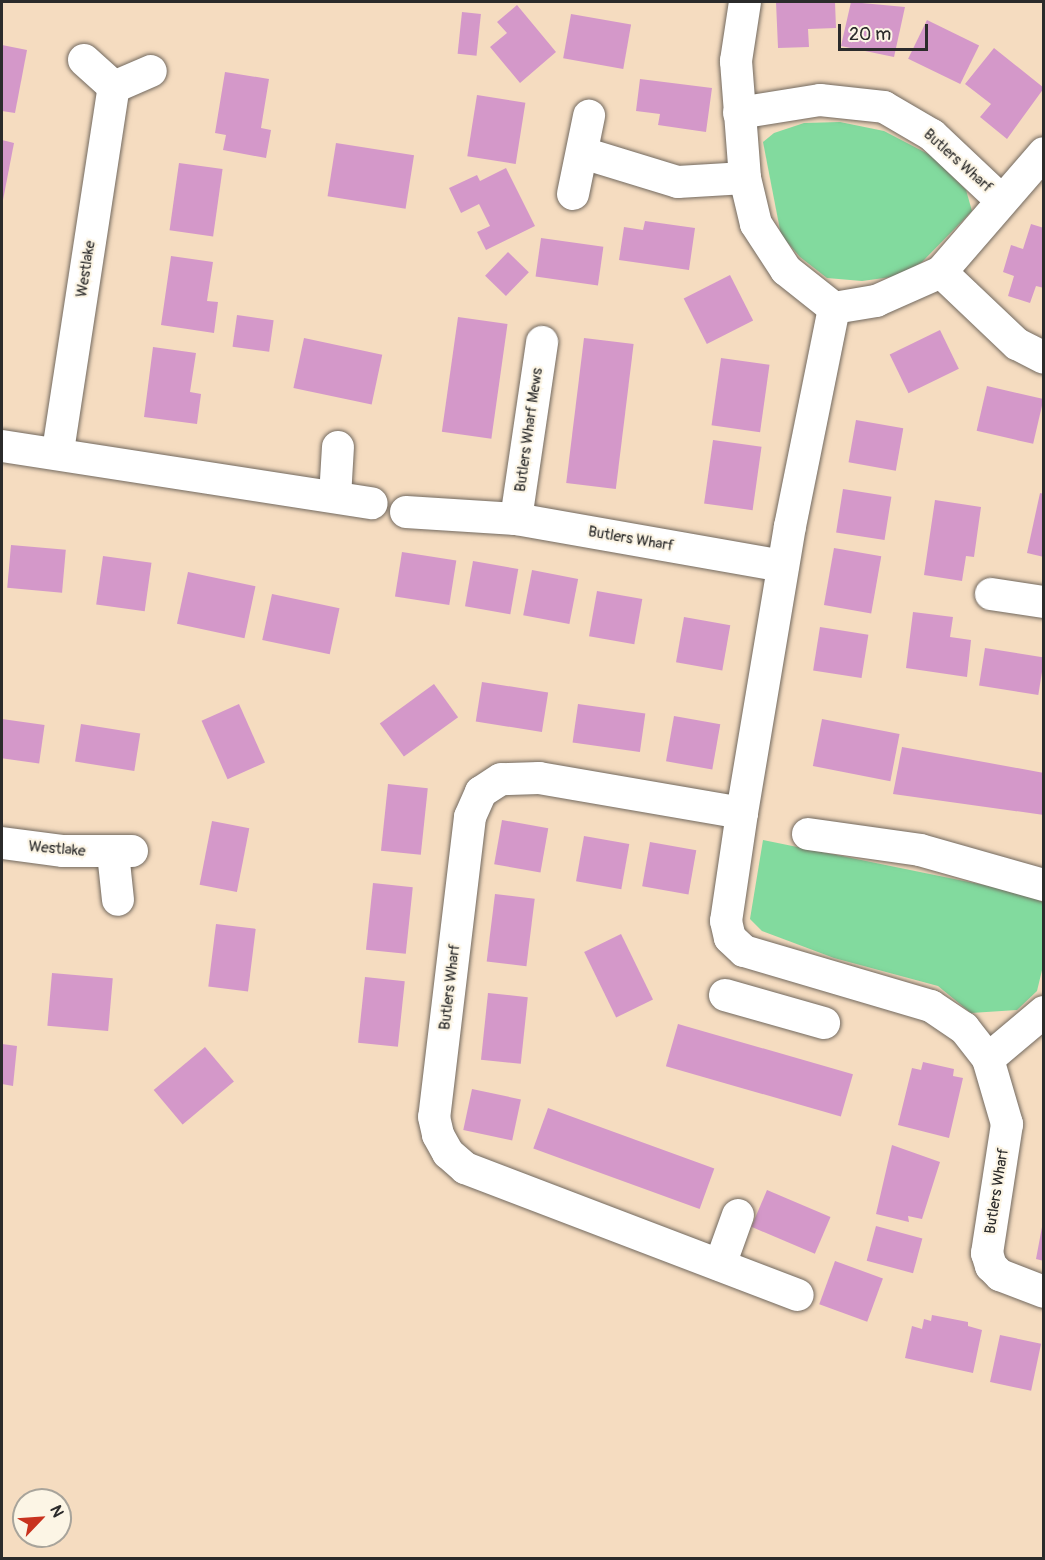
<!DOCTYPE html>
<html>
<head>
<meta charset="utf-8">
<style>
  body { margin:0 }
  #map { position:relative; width:1045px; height:1560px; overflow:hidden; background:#f5dcc0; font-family:Pangolin,sans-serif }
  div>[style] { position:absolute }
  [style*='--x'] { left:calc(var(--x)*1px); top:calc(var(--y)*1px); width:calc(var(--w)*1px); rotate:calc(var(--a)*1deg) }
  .green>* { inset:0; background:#82da9e }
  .building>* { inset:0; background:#d498c9; transform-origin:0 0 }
  .roads { filter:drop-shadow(0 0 2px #72695f) drop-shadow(0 0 2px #72695f) }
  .minor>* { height:32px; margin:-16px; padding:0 16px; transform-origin:16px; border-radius:16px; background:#fff }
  span { translate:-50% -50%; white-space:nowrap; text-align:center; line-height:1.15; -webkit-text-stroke:4.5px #fcf5e5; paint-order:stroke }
  .street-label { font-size:15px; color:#2b2b2b }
  .frame { position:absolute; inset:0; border:3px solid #2b2b2b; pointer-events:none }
  .north { position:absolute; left:12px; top:1488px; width:60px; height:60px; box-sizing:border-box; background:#fcf5e5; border:2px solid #a8a49b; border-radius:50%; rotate:65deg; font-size:16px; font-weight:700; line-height:24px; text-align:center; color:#2b2b2b }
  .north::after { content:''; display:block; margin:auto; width:21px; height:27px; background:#c8321e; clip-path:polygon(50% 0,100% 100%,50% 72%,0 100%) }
  .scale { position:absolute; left:838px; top:24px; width:90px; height:27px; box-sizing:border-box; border:3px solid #2b2b2b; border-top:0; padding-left:8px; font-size:18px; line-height:21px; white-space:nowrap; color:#2b2b2b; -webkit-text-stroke:4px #fcf5e5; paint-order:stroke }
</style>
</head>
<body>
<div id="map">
  <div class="green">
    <div style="clip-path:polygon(840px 122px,884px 131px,932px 156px,966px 190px,972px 211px,922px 262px,899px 276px,862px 281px,827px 278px,800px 257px,781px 235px,763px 142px,774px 133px,804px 123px)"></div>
    <div style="clip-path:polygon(763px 840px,1033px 895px,1043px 903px,1043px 966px,1037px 991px,1017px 1010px,971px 1013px,938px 986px,834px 958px,762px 931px,750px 919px)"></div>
  </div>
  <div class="building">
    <div style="clip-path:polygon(776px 2px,835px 2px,836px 28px,808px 29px,809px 47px,778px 48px)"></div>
    <div style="clip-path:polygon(851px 2px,905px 7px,894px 57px,841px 46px)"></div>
    <div style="clip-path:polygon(517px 5px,556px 52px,520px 83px,490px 47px,507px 33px,497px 22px)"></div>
    <div style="left:462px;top:12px;width:19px;height:42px;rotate:6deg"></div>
    <div style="left:571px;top:14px;width:61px;height:45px;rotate:10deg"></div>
    <div style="left:927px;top:20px;width:58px;height:43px;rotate:26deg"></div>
    <div style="clip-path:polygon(2px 45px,27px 50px,15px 113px,2px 111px)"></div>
    <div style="clip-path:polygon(994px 48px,1044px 88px,1007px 139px,980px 117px,991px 104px,965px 84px)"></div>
    <div style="clip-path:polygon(225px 72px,269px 79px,261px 128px,271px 130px,266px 158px,223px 150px,226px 135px,215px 133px)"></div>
    <div style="clip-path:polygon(640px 79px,712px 88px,706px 132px,658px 125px,660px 114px,636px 111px)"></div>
    <div style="left:477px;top:95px;width:49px;height:62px;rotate:9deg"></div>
    <div style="clip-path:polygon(2px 140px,14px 143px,3px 200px,2px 200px)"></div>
    <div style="left:336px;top:143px;width:79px;height:54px;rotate:9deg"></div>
    <div style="left:179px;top:163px;width:44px;height:68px;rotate:8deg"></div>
    <div style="clip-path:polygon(506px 168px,535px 226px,486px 250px,477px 232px,490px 226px,479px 204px,461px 213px,449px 188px,477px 175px,480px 181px)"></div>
    <div style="clip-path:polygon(645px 221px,695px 228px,689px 270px,619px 260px,624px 227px,643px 230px)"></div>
    <div style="clip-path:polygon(1031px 224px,1044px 228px,1044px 288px,1036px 286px,1030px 303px,1008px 296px,1014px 276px,1003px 272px,1011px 245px,1023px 249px)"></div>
    <div style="left:541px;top:238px;width:63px;height:39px;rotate:8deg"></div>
    <div style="left:508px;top:252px;width:29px;height:33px;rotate:44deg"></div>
    <div style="clip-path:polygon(171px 256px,213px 262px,207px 301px,218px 302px,214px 333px,161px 325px)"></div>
    <div style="left:730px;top:275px;width:51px;height:52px;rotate:63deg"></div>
    <div style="left:237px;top:315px;width:37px;height:32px;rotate:8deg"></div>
    <div style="left:458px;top:317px;width:50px;height:116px;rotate:8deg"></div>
    <div style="left:940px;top:330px;width:43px;height:56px;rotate:64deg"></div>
    <div style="left:304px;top:338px;width:80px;height:51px;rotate:12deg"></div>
    <div style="left:584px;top:338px;width:50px;height:146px;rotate:7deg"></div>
    <div style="clip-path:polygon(153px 347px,196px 353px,190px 392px,201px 394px,197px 424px,144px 417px)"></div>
    <div style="left:721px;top:358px;width:49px;height:68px;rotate:8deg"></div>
    <div style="left:987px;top:386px;width:58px;height:46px;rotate:13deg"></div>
    <div style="left:856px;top:420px;width:48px;height:43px;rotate:10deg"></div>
    <div style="left:713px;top:440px;width:49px;height:64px;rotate:8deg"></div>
    <div style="left:843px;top:489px;width:49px;height:44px;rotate:9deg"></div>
    <div style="clip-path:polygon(1040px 493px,1044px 494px,1044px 557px,1027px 553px)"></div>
    <div style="clip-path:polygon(935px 500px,981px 507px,974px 557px,966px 556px,962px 581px,924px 575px)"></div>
    <div style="left:11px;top:545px;width:55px;height:43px;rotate:5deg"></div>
    <div style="left:834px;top:548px;width:48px;height:58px;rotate:10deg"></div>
    <div style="left:402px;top:552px;width:55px;height:45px;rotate:9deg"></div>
    <div style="left:103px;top:556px;width:49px;height:49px;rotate:8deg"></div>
    <div style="left:473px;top:561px;width:46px;height:46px;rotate:10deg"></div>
    <div style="left:532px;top:570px;width:47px;height:46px;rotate:11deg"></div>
    <div style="left:188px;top:572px;width:69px;height:53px;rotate:12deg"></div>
    <div style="left:597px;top:591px;width:46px;height:46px;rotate:10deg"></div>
    <div style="left:272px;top:594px;width:69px;height:47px;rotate:12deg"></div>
    <div style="clip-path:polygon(913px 612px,953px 617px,950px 637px,971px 640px,967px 677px,906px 668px)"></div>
    <div style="left:684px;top:617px;width:47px;height:46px;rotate:10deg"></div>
    <div style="left:820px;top:627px;width:49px;height:44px;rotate:9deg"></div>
    <div style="left:985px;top:648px;width:60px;height:38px;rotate:9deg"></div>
    <div style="left:482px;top:682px;width:67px;height:40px;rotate:9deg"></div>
    <div style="left:434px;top:684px;width:41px;height:67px;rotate:54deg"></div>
    <div style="left:239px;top:704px;width:64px;height:41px;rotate:66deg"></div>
    <div style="left:578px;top:704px;width:68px;height:39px;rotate:8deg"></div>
    <div style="left:674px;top:716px;width:47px;height:46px;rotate:10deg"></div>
    <div style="left:2px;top:719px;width:43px;height:39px;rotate:8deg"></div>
    <div style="left:822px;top:719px;width:79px;height:48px;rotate:11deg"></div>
    <div style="left:81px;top:724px;width:60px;height:38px;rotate:9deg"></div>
    <div style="clip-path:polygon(902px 747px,1044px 773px,1044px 815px,893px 794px)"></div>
    <div style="left:388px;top:784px;width:40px;height:67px;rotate:6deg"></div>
    <div style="left:502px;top:820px;width:47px;height:45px;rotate:10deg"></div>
    <div style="left:212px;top:821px;width:38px;height:65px;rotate:11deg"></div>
    <div style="left:584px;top:836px;width:46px;height:46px;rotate:10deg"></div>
    <div style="left:650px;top:842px;width:47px;height:45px;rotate:10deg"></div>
    <div style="left:373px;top:883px;width:40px;height:67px;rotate:6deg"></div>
    <div style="left:495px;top:894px;width:40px;height:68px;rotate:7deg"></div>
    <div style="left:216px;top:924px;width:40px;height:63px;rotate:7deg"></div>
    <div style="left:621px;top:934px;width:73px;height:41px;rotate:64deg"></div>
    <div style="left:52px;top:973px;width:61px;height:53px;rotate:5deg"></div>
    <div style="left:365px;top:977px;width:40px;height:66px;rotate:6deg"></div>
    <div style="left:488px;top:993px;width:40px;height:67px;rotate:6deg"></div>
    <div style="left:678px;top:1024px;width:182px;height:44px;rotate:16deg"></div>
    <div style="clip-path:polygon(2px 1044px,17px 1046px,13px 1086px,2px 1084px)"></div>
    <div style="left:205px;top:1047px;width:45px;height:67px;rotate:50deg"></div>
    <div style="clip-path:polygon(923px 1062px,954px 1069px,953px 1076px,963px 1078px,949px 1138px,898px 1125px,912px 1068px,921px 1070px)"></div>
    <div style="left:472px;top:1089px;width:50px;height:42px;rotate:12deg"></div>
    <div style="left:548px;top:1108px;width:177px;height:43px;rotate:20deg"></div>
    <div style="clip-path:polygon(892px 1145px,940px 1162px,922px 1219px,908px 1216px,909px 1222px,876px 1214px)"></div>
    <div style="left:767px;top:1190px;width:69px;height:40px;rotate:23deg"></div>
    <div style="left:876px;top:1226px;width:48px;height:36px;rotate:15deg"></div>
    <div style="clip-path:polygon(1042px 1227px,1044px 1227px,1044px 1261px,1036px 1259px)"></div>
    <div style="left:835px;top:1261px;width:51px;height:46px;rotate:20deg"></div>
    <div style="clip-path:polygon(932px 1315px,968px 1322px,968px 1326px,982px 1330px,973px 1373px,905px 1358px,912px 1326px,922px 1329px,924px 1319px,931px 1321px)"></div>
    <div style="left:1000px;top:1335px;width:42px;height:48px;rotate:12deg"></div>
  </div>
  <div class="roads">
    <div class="minor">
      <div style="--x:745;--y:2;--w:60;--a:98.7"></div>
      <div style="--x:736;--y:61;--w:117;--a:85.6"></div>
      <div style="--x:745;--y:178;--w:47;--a:76.6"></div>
      <div style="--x:756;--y:224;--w:55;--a:56.9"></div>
      <div style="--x:786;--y:270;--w:61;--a:38.4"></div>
      <div style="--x:834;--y:308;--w:43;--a:-9.5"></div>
      <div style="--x:876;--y:301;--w:71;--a:-24"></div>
      <div style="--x:941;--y:272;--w:157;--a:-49.1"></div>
      <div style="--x:84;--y:60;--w:40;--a:42"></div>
      <div style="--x:114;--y:87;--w:40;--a:-23.4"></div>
      <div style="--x:739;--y:113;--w:82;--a:-9.1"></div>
      <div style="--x:820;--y:100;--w:64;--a:6.2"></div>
      <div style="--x:884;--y:107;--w:56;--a:30.3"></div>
      <div style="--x:932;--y:135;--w:95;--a:43.3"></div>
      <div style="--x:583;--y:153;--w:99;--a:17"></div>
      <div style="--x:678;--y:182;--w:67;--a:-3.4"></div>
      <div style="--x:573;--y:194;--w:80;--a:-78.4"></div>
      <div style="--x:941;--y:272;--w:105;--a:43.5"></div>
      <div style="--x:1017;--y:344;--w:30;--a:27"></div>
      <div style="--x:834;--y:308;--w:222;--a:101.4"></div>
      <div style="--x:790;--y:526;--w:291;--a:99.5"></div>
      <div style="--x:742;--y:813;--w:109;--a:98.4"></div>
      <div style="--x:726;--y:921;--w:17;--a:77"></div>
      <div style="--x:730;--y:938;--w:19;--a:43"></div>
      <div style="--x:744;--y:951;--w:195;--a:16.4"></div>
      <div style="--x:931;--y:1006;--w:40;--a:34"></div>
      <div style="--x:964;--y:1028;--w:39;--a:52"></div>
      <div style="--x:988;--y:1059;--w:68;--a:73.7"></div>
      <div style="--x:1007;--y:1124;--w:131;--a:98.8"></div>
      <div style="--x:987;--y:1253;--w:14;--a:73"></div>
      <div style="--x:991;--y:1266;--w:13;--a:45"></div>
      <div style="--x:1000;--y:1275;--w:47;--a:21.1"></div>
      <div style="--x:2;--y:446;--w:374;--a:8.8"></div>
      <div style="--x:58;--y:451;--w:368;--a:-81.3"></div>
      <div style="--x:335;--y:497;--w:50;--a:-86.6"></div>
      <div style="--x:406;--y:512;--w:110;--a:3.6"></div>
      <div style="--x:516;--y:519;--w:271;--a:10"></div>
      <div style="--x:516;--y:519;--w:179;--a:-81.6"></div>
      <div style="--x:991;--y:594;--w:54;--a:8.6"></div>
      <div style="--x:742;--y:813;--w:206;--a:-170.2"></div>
      <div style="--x:539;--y:778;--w:38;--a:178"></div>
      <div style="--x:501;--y:779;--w:24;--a:147"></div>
      <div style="--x:481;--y:792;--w:27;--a:114"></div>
      <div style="--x:470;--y:817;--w:302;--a:96.8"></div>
      <div style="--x:434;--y:1117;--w:18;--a:77"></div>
      <div style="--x:438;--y:1135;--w:21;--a:61"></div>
      <div style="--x:448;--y:1153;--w:23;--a:41"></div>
      <div style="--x:465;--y:1168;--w:356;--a:20.9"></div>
      <div style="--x:808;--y:834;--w:113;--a:8.1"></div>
      <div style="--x:920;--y:850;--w:129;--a:15.8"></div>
      <div style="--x:2;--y:843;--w:62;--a:7.5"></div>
      <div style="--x:63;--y:851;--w:69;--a:0"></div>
      <div style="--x:113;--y:853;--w:47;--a:83.9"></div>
      <div style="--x:725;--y:995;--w:103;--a:15.8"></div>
      <div style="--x:988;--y:1059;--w:73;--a:-40"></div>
      <div style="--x:720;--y:1265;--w:53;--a:-70.2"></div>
    </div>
  </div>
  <div class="street-label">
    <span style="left:958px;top:161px;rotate:42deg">Butlers Wharf</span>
    <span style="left:86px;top:269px;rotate:-81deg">Westlake</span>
    <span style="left:529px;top:430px;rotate:-82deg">Butlers Wharf Mews</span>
    <span style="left:631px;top:539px;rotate:10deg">Butlers Wharf</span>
    <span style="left:57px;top:849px;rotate:5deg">Westlake</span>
    <span style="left:450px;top:987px;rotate:-83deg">Butlers Wharf</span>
    <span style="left:997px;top:1191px;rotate:-81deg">Butlers Wharf</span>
  </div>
  <div class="frame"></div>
  <div class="north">N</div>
  <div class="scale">20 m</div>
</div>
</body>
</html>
